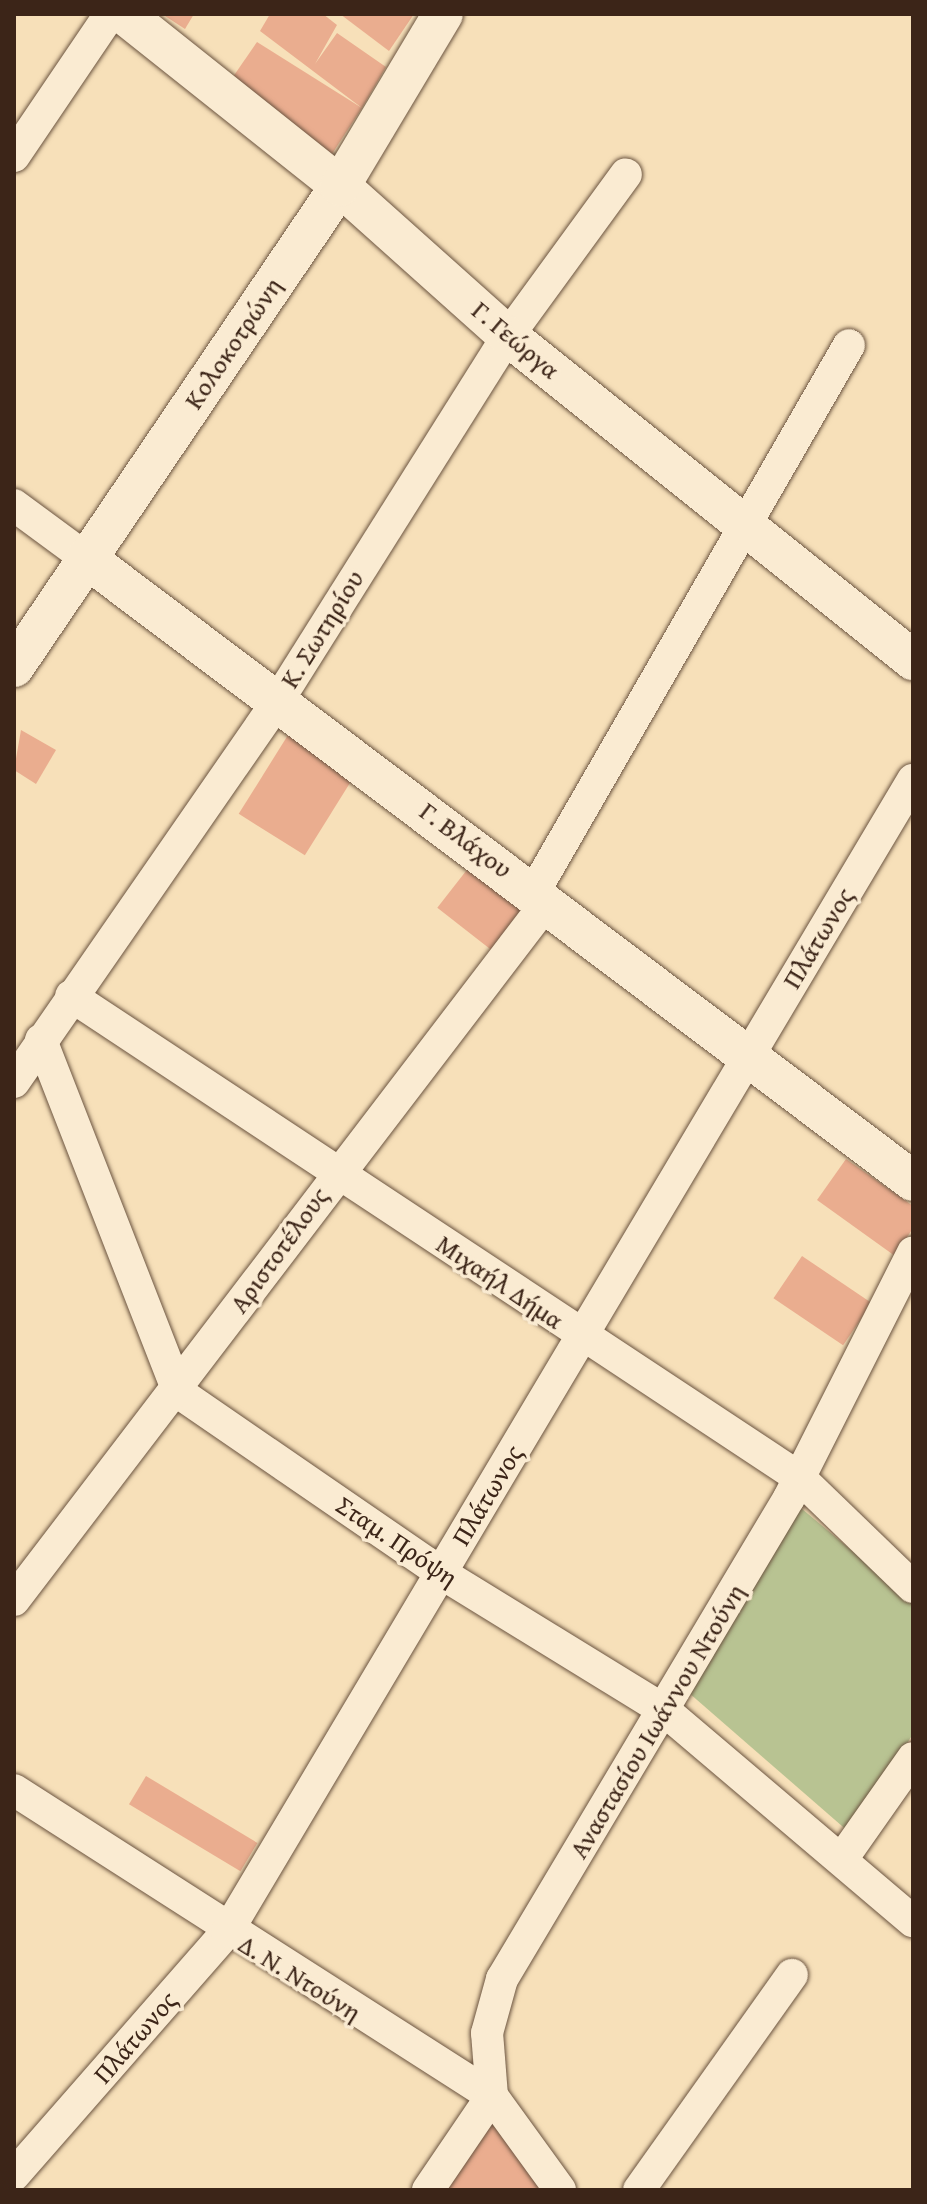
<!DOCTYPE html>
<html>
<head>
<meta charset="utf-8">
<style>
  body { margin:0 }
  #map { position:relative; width:927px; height:2204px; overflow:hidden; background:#f7e0b9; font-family:"Gentium Book Plus",serif }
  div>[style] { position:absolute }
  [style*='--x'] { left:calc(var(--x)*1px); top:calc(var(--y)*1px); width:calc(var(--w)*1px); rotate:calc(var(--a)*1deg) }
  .green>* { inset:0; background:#b8c392 }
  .building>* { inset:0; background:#eaad8f; transform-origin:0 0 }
  .roads { filter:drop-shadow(0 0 2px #6b5440) drop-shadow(0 0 2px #6b5440) }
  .minor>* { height:32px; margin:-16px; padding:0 16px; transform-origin:16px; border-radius:16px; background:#faebd2 }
  .tertiary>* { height:40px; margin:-20px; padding:0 20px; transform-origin:20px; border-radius:20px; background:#faebd2 }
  span { translate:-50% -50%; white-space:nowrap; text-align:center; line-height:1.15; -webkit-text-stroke:7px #faebd2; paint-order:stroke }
  .street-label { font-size:26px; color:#3c2518 }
  .frame { position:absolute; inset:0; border:16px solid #3c2518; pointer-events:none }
</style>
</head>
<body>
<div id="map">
  <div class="green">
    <div style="clip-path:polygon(789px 1498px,913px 1602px,913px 1734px,850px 1833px,681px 1686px)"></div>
  </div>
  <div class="building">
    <div style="clip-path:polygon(162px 14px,194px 14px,185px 29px)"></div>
    <div style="clip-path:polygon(270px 14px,323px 14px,337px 25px,315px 64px,337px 33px,386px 67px,362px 108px,260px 31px)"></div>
    <div style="clip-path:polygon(340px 14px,414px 14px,389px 51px)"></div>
    <div style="clip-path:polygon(257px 42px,362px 108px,328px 160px,228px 84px)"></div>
    <div style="clip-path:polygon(21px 730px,56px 750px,36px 784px,14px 770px)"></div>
    <div style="left:288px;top:735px;width:78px;height:93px;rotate:32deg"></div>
    <div style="left:473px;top:862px;width:78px;height:58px;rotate:38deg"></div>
    <div style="clip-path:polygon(846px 1159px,913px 1206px,913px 1228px,895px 1256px,817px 1200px)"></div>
    <div style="left:802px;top:1256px;width:84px;height:51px;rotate:34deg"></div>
    <div style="left:146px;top:1776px;width:130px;height:33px;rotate:31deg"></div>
    <div style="clip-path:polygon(489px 2115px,541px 2190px,441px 2190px)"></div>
  </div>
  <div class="roads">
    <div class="minor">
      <div style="--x:14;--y:156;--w:171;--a:-55.9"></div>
      <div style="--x:14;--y:505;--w:89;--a:36.4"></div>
      <div style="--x:534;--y:892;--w:631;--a:-60.06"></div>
      <div style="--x:71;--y:996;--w:874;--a:33.47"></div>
      <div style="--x:800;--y:1478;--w:157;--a:44"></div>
      <div style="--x:41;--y:1040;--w:378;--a:68.7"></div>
      <div style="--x:178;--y:1392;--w:319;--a:34.5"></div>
      <div style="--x:441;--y:1573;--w:263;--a:31.6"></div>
      <div style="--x:665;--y:1711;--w:325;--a:40.3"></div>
      <div style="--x:14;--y:1082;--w:466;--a:-55.3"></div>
      <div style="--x:279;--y:699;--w:429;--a:-57.8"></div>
      <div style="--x:508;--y:336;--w:200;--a:-53.9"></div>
      <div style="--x:14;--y:1600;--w:878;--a:-52.63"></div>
      <div style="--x:14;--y:1790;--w:568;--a:32.63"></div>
      <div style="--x:492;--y:2096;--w:116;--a:54.1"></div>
      <div style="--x:842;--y:1859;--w:123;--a:-54.9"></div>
      <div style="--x:14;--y:2175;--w:323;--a:-48.8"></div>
      <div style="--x:227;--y:1932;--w:1341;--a:-59.23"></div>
      <div style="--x:428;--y:2190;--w:114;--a:-55.8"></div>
      <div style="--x:492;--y:2096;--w:63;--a:-94.5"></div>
      <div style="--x:487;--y:2033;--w:56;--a:-74.5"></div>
      <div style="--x:502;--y:1979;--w:560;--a:-59.18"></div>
      <div style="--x:789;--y:1498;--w:275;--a:-63.2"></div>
      <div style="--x:639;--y:2190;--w:264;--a:-54.6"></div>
    </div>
    <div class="tertiary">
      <div style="--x:124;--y:14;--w:276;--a:38.5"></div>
      <div style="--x:340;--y:186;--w:225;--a:41.8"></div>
      <div style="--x:508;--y:336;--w:519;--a:38.66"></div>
      <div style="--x:86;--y:558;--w:1035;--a:36.99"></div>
      <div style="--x:14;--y:667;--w:581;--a:-55.87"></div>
      <div style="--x:340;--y:186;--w:200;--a:-59.1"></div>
    </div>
  </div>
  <div class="street-label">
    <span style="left:516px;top:340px;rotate:40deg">Γ. Γεώργα</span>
    <span style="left:233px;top:343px;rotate:-56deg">Κολοκοτρώνη</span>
    <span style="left:322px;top:629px;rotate:-58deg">Κ. Σωτηρίου</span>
    <span style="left:466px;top:840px;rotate:37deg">Γ. Βλάχου</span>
    <span style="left:818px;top:938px;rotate:-59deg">Πλάτωνος</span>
    <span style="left:279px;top:1250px;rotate:-54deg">Αριστοτέλους</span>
    <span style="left:500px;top:1282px;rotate:34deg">Μιχαήλ Δήμα</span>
    <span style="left:487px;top:1495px;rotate:-59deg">Πλάτωνος</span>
    <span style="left:397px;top:1541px;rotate:34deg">Σταμ. Πρόψη</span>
    <span style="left:657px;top:1721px;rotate:-59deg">Αναστασίου Ιωάννου Ντούνη</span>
    <span style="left:300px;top:1978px;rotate:32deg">Δ. Ν. Ντούνη</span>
    <span style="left:135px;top:2037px;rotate:-49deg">Πλάτωνος</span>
  </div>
  <div class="frame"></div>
</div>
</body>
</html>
